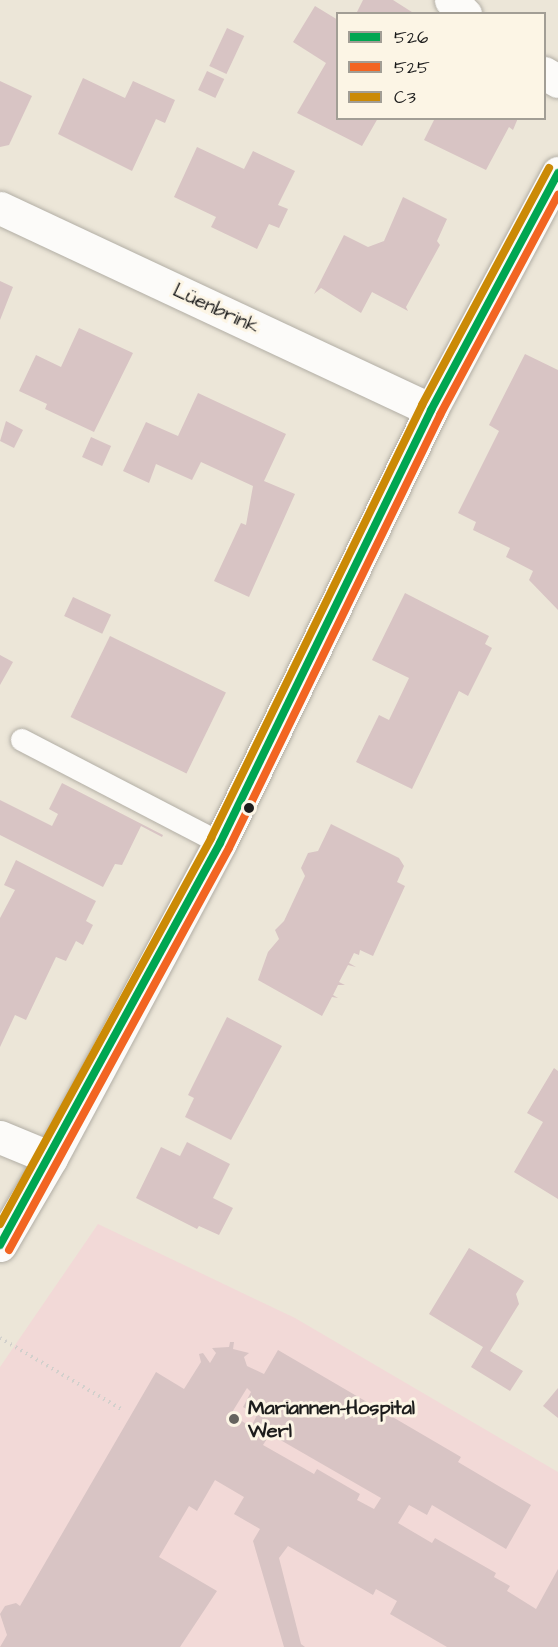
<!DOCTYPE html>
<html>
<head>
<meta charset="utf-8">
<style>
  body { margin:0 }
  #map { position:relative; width:558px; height:1647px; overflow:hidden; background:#ece6d8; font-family:"Architects Daughter",sans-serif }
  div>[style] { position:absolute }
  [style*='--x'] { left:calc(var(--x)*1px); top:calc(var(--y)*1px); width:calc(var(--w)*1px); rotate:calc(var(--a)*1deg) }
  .built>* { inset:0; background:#f2d9d7 }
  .building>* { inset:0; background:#d8c4c4; transform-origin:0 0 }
  .path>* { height:4px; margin-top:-2px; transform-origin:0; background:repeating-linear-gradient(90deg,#d2d0cc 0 1.5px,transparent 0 6px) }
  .roads { filter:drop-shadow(0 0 2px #b2aea5) drop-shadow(0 0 2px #b2aea5) }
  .lane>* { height:22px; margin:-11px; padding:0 11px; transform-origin:11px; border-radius:11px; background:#fcfbf9 }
  .street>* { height:33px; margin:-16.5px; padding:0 16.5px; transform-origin:16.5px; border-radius:16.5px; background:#fcfbf9 }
  .bus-1>* { height:8px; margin:-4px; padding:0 4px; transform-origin:4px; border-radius:4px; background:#00a651 }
  .bus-2>* { height:8px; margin:-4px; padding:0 4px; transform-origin:4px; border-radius:4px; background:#f26522 }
  .bus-3>* { height:8px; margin:-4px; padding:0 4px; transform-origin:4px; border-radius:4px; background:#cb8a06 }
  .dots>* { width:16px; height:16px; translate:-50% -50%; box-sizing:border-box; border:3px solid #fcf5e5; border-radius:50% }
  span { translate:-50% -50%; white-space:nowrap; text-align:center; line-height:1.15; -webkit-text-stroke:6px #fcf5e5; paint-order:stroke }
  .street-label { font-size:20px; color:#1c1c1c }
  .poi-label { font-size:20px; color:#1c1c1c; font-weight:700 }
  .left { translate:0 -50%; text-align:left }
  .legend { position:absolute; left:336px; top:12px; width:210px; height:108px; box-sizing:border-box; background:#fcf5e5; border:2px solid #a29e95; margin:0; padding:8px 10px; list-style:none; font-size:18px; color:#1c1c1c }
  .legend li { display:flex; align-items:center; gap:12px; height:30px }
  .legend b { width:30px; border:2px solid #a29e95 }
</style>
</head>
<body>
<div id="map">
  <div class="built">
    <div style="clip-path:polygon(98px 1224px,295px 1318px,558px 1472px,558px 1647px,0 1647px,0 1367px)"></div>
  </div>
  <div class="building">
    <div style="clip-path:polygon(363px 0,393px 0,415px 14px,356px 14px)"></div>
    <div style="clip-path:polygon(315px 6px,338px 20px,338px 118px,378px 118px,362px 146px,297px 113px,326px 63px,293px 42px)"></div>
    <div style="left:227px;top:28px;width:19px;height:42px;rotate:25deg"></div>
    <div style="left:207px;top:71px;width:19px;height:21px;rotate:25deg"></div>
    <div style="clip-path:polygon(83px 78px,125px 98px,133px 81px,175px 100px,165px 123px,156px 119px,132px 171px,58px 134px)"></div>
    <div style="clip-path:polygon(0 81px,32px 96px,9px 145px,0 147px)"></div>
    <div style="clip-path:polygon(435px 118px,518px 118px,513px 130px,509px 127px,486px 170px,424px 140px)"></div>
    <div style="clip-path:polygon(197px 147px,244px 169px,253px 151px,295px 171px,278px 205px,288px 209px,279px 228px,269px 224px,257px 249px,211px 227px,216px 217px,174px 197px)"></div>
    <div style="clip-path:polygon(403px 197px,447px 219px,437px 241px,440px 245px,406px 307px,408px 311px,372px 292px,361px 313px,321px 288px,314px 294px,344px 235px,368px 247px,384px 241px)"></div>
    <div style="clip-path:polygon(0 281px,13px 287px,0 320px)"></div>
    <div style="clip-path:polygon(79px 328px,133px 353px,94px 432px,45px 409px,47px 404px,19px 391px,36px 355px,61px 367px)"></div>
    <div style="clip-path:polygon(525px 354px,558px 370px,558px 610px,529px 580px,533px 571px,506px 557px,510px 548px,473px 530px,476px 522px,458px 513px,499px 431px,489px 425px)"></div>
    <div style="clip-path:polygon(198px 393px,286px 434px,264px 481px,295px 494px,249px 597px,214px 581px,241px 523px,246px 525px,253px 486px,201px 462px,192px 480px,156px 464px,149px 483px,123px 471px,146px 422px,178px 436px)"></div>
    <div style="clip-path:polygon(6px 421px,23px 430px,14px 448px,0 441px)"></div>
    <div style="left:91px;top:437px;width:22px;height:22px;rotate:24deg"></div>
    <div style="clip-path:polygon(405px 593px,489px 636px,485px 644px,492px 648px,468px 696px,459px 691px,412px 789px,356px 762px,379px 715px,389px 720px,409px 678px,372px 660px)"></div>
    <div style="left:73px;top:597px;width:42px;height:21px;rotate:25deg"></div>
    <div style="left:110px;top:636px;width:129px;height:90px;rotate:26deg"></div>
    <div style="clip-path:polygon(0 655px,13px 662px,0 685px)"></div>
    <div style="clip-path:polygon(62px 783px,163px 835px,162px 837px,141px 826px,122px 865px,115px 864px,103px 887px,0 835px,0 800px,52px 826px,58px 814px,49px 809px)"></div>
    <div style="clip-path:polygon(331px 824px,399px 858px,404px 866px,397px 882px,405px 886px,373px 956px,360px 950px,359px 955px,354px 953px,349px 963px,356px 967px,348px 965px,339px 982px,345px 985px,338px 985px,333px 995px,338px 998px,332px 997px,322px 1016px,258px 980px,268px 952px,279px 939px,275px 930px,284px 921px,305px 876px,301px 868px,308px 853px,318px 851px)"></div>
    <div style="clip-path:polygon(16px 860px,96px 901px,86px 921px,93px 925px,83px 945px,76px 941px,66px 961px,56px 957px,26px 1020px,15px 1015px,0 1047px,0 918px,15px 890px,4px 885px)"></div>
    <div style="clip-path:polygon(227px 1017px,282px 1046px,231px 1140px,185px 1117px,194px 1098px,188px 1095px)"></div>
    <div style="clip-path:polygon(554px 1068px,558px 1071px,558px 1199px,514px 1172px,543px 1122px,527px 1113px)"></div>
    <div style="clip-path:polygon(187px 1142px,230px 1164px,213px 1198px,233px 1208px,219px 1235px,199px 1226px,197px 1229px,136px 1198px,161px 1147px,180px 1156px)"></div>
    <div style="clip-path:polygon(469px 1248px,524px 1281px,516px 1294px,519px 1304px,490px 1351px,523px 1371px,510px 1391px,471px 1367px,483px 1347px,429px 1314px)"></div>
    <div style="clip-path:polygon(evenodd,230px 1342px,234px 1342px,233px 1349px,249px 1353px,244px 1357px,247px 1366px,264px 1374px,278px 1350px,461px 1457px,458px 1462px,531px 1505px,506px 1549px,432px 1505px,427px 1515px,409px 1505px,398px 1523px,432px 1543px,435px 1538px,496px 1573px,494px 1577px,510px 1586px,507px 1591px,536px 1609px,558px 1569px,558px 1647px,447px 1647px,390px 1614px,397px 1601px,376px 1589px,373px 1595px,288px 1546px,279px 1558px,301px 1644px,305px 1647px,284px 1647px,253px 1541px,260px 1529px,234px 1514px,244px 1497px,215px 1480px,197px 1511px,189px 1506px,159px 1557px,217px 1591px,180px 1647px,0 1647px,7px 1635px,0 1614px,5px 1606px,16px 1603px,20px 1606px,156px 1372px,184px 1389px,201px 1362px,199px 1354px,203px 1353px,210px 1363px,216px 1353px,212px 1348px,229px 1347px,230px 1342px,247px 1388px,251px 1392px,243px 1407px,257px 1415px,251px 1427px,231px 1414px,247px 1388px,230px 1342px,270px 1434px,381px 1498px,374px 1509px,357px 1500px,360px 1494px,317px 1469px,314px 1474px,263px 1445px,270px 1434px)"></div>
    <div style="clip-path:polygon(558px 1388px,558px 1418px,543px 1406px)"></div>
  </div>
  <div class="path">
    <div style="--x:0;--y:1338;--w:140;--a:30.4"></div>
  </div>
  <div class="roads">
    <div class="lane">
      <div style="--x:22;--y:740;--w:223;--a:27.5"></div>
    </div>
    <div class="street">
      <div style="--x:451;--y:0;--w:20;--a:45"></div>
      <div style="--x:544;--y:73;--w:16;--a:30"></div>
      <div style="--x:0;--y:208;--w:476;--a:25.1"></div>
      <div style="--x:0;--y:1137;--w:55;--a:22.4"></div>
      <div style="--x:0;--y:1245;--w:101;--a:-59.6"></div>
      <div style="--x:51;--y:1158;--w:357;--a:-61.8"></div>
      <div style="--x:220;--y:843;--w:482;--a:-64"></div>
      <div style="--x:431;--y:410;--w:269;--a:-61.8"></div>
    </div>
  </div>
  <div class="bus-1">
    <div style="--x:0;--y:1245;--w:458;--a:-61.3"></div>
    <div style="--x:220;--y:843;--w:482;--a:-64"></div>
    <div style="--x:431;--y:410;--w:269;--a:-61.8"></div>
  </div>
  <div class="bus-2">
    <div style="--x:9;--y:1250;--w:458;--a:-61.3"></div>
    <div style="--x:229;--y:848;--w:482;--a:-64"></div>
    <div style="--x:440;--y:415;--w:250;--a:-61.8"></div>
  </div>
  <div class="bus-3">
    <div style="--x:0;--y:1224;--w:440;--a:-61.3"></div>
    <div style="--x:211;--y:838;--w:482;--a:-64"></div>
    <div style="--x:422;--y:405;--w:269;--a:-61.8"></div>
  </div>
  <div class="dots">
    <div style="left:249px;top:808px;background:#1c1c1c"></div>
    <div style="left:234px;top:1419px;background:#65635e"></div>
  </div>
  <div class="street-label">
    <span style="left:216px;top:309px;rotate:25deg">Lüenbrink</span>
  </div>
  <div class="poi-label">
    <span class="left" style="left:248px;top:1420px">Mariannen-Hospital<br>Werl</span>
  </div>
  <ul class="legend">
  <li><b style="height:8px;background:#00a651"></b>526</li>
  <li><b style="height:8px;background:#f26522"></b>525</li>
  <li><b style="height:8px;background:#cb8a06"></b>C3</li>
  </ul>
</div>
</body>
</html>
